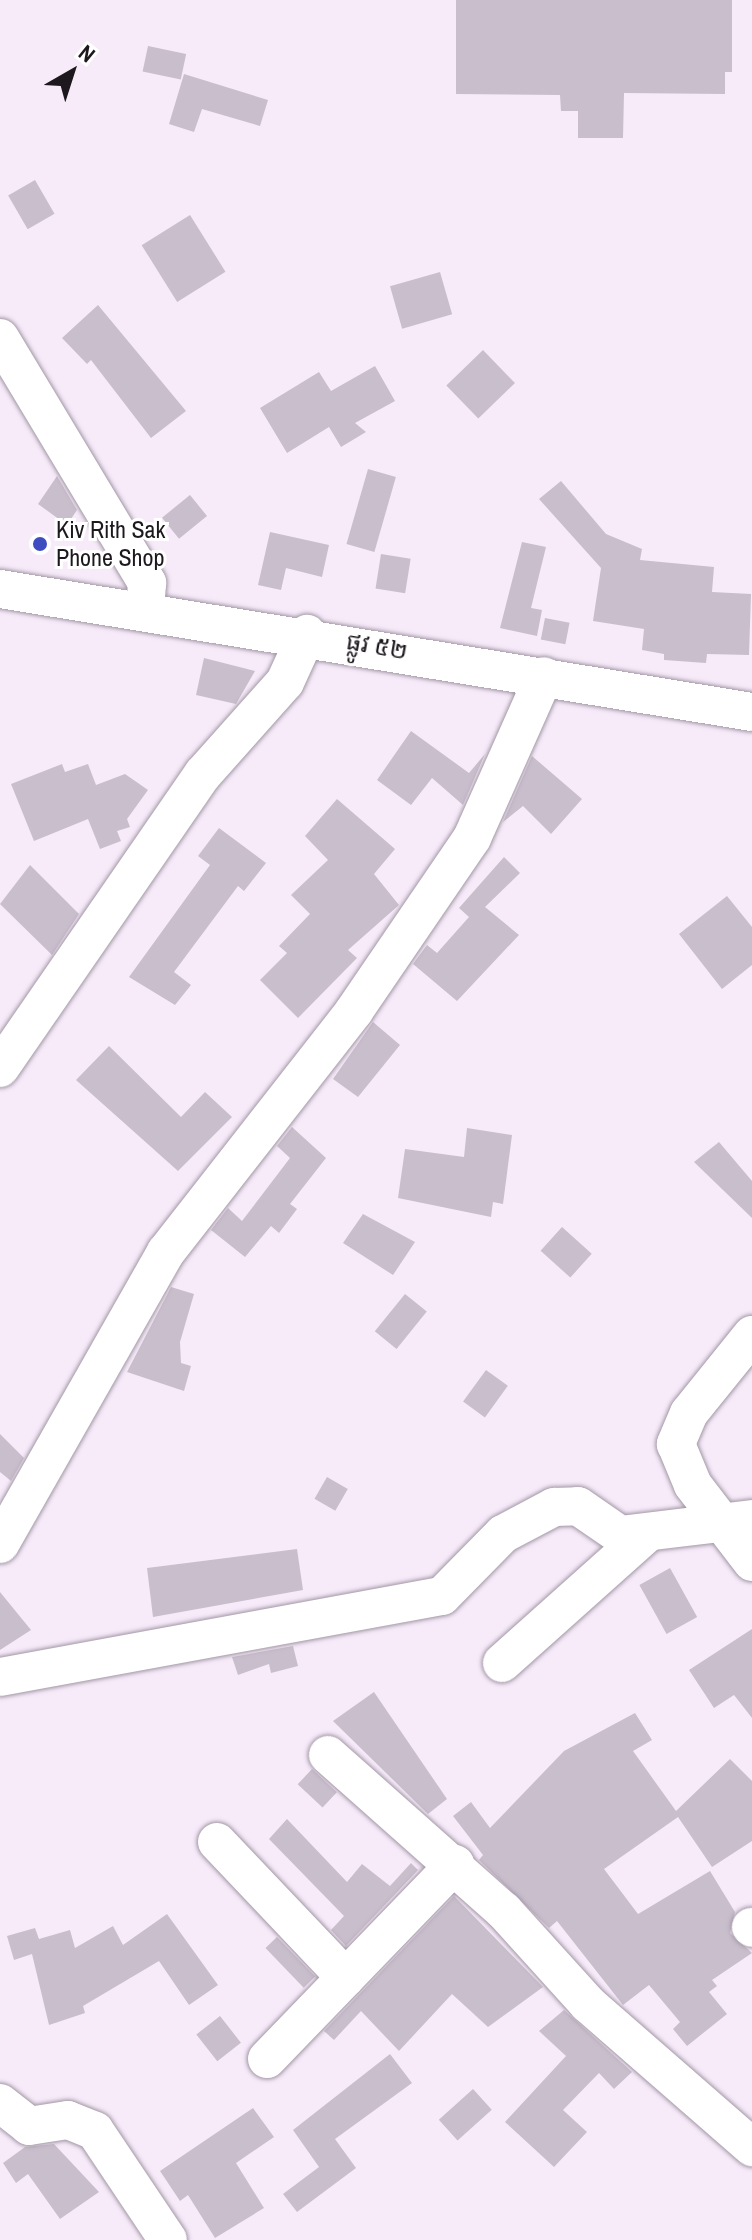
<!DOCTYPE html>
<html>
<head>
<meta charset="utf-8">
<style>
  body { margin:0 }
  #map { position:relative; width:752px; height:2240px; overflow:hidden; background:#f7ebfa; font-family:"Archivo Narrow","Noto Sans Khmer",sans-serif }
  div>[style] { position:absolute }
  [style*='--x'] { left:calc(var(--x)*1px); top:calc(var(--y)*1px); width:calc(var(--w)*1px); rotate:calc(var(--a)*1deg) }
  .building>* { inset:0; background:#c9becc; transform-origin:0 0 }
  .roads { filter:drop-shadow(0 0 2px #a297a5) drop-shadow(0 0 2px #a297a5) }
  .minor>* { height:38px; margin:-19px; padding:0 19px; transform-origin:19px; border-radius:19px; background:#fff }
  .dots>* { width:22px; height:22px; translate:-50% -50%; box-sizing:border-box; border:4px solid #fff; border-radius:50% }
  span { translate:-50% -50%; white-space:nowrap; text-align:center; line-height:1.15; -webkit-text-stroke:6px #fff; paint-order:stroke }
  .poi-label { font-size:24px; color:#1c181d }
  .left { translate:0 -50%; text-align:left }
  .street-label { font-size:24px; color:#1c181d }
  .north { position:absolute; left:32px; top:32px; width:80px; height:80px; -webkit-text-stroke:6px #fff; paint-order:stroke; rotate:39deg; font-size:22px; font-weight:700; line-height:32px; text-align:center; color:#1c181d }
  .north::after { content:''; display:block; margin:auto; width:28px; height:36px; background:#1c181d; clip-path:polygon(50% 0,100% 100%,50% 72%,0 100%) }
</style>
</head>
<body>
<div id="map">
  <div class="building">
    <div style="clip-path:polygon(456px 0,732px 0,732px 72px,725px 72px,725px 94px,624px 93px,623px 138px,578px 138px,578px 111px,561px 111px,560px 95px,456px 94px)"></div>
    <div style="left:148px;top:46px;width:39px;height:26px;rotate:12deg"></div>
    <div style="clip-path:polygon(184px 74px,268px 100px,260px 126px,202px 109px,194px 132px,169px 124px)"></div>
    <div style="left:35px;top:180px;width:39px;height:31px;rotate:60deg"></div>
    <div style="left:190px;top:215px;width:67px;height:57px;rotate:58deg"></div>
    <div style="left:440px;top:272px;width:44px;height:52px;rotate:74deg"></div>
    <div style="clip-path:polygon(98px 305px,186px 411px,151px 438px,91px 360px,87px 364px,62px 338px)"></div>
    <div style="left:483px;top:350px;width:46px;height:51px;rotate:46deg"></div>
    <div style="clip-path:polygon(375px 366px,395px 401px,355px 423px,366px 432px,341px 447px,329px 427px,287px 453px,260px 408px,319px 372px,331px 391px)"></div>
    <div style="left:368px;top:469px;width:29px;height:78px;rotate:16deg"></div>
    <div style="clip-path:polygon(57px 476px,77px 510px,67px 525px,38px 504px)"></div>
    <div style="clip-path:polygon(561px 481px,606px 534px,642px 549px,640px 560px,714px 567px,712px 592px,751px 594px,749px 655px,707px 654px,706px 663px,664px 660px,664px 654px,642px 650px,644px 629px,593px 621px,601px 568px,539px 499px)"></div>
    <div style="left:190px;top:495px;width:27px;height:36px;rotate:51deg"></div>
    <div style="clip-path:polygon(270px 532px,329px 545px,322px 577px,286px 568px,281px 590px,258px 585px)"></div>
    <div style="clip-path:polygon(522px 542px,546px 547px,531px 608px,542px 610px,537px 636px,500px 628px)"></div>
    <div style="left:381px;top:554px;width:30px;height:35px;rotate:9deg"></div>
    <div style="left:545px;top:618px;width:25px;height:22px;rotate:11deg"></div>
    <div style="clip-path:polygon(204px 658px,255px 671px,236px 704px,196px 695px)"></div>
    <div style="clip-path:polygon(411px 731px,469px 773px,485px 754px,463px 805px,432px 778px,411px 805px,377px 780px)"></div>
    <div style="clip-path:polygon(532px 756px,582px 799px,551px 834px,523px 806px,503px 822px)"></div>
    <div style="clip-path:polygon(62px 764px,65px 772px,88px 764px,96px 785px,125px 774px,148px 790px,127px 819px,130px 827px,117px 831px,121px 841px,100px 849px,88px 819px,34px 841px,11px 784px)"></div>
    <div style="clip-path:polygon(337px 799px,395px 849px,374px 874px,399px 905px,348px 950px,357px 958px,298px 1018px,260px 980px,287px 953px,279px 946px,310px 914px,291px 895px,328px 860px,305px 836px)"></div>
    <div style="clip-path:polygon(219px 828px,266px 863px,244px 891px,238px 886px,174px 972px,191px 985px,175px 1005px,129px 977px,210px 865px,198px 856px)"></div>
    <div style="clip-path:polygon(504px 857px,520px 873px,485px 907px,519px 935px,457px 1001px,413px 964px,427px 945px,437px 953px,469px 917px,459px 908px)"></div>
    <div style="clip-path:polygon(30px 865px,79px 914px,52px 955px,0 904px)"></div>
    <div style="clip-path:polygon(727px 896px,752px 927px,752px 965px,722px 989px,679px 934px)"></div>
    <div style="clip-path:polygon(373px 1022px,400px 1045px,358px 1097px,333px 1079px)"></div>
    <div style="clip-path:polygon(109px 1046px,181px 1117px,205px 1092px,232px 1117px,178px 1171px,76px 1080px)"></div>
    <div style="clip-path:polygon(292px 1127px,326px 1158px,290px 1204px,297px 1209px,279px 1233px,271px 1226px,245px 1257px,211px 1230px,228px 1208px,242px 1221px,290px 1158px,277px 1146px)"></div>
    <div style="clip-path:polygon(467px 1128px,512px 1135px,503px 1204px,493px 1202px,491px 1217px,398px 1198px,405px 1149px,464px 1157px)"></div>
    <div style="clip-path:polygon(719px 1142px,752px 1181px,752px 1218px,694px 1162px)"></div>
    <div style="clip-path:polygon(363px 1214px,415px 1242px,393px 1275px,343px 1243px)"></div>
    <div style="left:562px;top:1227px;width:40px;height:32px;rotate:42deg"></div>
    <div style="clip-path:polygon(171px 1287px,194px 1294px,180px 1342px,181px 1363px,191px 1366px,184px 1391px,127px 1372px)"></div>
    <div style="left:405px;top:1294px;width:28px;height:48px;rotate:39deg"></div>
    <div style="left:486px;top:1370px;width:27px;height:39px;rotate:36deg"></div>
    <div style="clip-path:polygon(0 1434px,24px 1458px,11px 1481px,0 1472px)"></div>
    <div style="left:327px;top:1477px;width:24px;height:25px;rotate:30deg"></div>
    <div style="clip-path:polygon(297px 1549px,303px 1590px,153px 1617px,147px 1568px)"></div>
    <div style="left:670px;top:1568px;width:56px;height:35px;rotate:61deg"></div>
    <div style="clip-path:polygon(0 1592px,31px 1630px,0 1650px)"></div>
    <div style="clip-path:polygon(752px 1629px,752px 1718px,734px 1695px,714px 1708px,689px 1670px)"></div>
    <div style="clip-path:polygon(293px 1646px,298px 1666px,271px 1673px,269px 1664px,238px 1675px,232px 1657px)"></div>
    <div style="clip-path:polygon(374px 1692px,447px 1799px,428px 1814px,333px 1721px)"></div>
    <div style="clip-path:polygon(635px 1713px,652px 1740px,633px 1751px,676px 1811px,730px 1759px,752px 1781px,752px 1841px,712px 1867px,678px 1817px,604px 1869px,638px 1914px,710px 1871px,735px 1912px,730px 1933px,752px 1953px,712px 1980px,717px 1986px,709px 1992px,727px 2014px,687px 2046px,673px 2029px,680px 2022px,649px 1985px,623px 2005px,557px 1921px,549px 1928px,479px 1860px,483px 1855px,453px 1816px,471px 1802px,490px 1828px,564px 1751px)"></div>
    <div style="left:312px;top:1769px;width:34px;height:21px;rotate:43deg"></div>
    <div style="clip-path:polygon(287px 1819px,347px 1882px,362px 1864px,390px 1886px,411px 1863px,418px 1870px,346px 1946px,331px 1930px,344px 1916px,269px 1839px)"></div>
    <div style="clip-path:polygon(454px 1896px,543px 1987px,488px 2027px,452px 1994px,399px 2051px,361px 2011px,334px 2040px,324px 2031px)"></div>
    <div style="clip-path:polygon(167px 1914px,218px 1985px,189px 2005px,159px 1961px,83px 2006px,85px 2013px,49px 2025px,32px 1954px,14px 1960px,7px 1936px,35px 1928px,39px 1939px,70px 1930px,75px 1948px,113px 1926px,123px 1945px)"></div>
    <div style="left:277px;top:1937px;width:55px;height:16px;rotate:46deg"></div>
    <div style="clip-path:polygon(564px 2010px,632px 2072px,614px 2089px,599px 2073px,563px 2110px,587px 2132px,554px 2167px,505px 2122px,566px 2056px,539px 2031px)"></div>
    <div style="left:220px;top:2016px;width:34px;height:30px;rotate:52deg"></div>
    <div style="clip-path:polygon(390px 2054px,412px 2083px,335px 2139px,356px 2168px,297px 2212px,283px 2194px,319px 2167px,293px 2130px)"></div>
    <div style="left:473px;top:2089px;width:28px;height:46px;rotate:48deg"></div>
    <div style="clip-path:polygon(253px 2108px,274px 2137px,236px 2163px,264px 2208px,215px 2238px,188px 2195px,180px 2201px,160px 2171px)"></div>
    <div style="clip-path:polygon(54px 2144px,99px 2192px,60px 2219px,28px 2174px,16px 2183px,3px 2163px,25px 2147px)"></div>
  </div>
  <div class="roads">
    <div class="minor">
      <div style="--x:0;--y:338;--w:286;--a:59"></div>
      <div style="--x:147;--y:583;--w:29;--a:94"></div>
      <div style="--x:0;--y:589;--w:762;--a:9.29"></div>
      <div style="--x:0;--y:1068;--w:357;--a:-55.4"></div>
      <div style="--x:203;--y:774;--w:123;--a:-48.3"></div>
      <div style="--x:285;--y:682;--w:53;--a:-65.4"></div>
      <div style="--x:752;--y:1335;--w:100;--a:128.9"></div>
      <div style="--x:689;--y:1413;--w:34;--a:113"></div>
      <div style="--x:676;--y:1444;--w:44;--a:67.5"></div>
      <div style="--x:693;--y:1485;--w:97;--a:52.5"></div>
      <div style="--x:0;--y:1544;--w:336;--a:-60.4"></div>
      <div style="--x:166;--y:1252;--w:306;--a:-52"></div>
      <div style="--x:354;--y:1011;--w:209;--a:-55.7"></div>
      <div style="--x:472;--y:838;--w:177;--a:-66"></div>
      <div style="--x:502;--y:1663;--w:192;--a:-41.8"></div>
      <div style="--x:0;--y:1677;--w:449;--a:-10.4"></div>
      <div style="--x:442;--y:1596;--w:87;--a:-45.5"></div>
      <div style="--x:503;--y:1534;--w:58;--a:-27.9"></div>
      <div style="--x:554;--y:1507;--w:24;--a:-2"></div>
      <div style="--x:578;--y:1506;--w:51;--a:34.6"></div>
      <div style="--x:620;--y:1535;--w:133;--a:-6.9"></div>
      <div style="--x:328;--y:1755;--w:235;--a:41.6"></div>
      <div style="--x:504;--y:1911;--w:125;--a:47.9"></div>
      <div style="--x:588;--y:2004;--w:218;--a:41.1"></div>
      <div style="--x:217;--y:1842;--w:187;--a:46.5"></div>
      <div style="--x:751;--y:1927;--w:1;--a:45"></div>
      <div style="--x:267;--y:2059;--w:271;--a:-46"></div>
      <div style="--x:0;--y:2103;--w:37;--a:38"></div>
      <div style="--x:29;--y:2126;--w:39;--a:-9"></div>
      <div style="--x:68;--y:2120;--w:29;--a:22"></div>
      <div style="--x:95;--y:2131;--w:131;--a:56.2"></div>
    </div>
  </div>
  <div class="dots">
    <div style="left:40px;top:544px;background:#3f4dc1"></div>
  </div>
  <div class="poi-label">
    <span class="left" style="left:56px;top:544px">Kiv Rith Sak<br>Phone Shop</span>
  </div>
  <div class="street-label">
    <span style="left:377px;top:646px;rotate:10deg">ផ្លូវ ៥២</span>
  </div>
  <div class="north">N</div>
</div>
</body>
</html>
